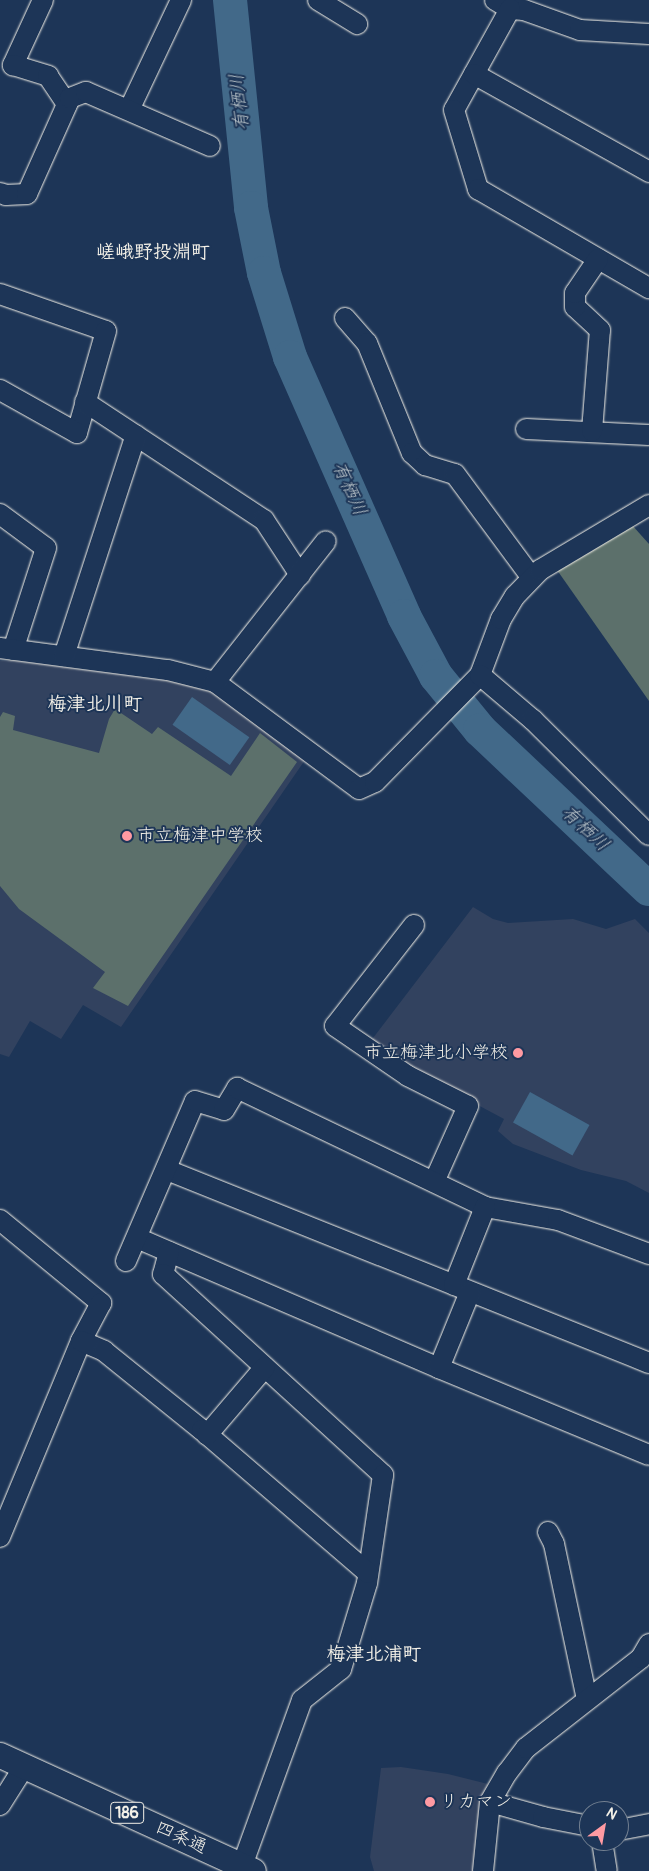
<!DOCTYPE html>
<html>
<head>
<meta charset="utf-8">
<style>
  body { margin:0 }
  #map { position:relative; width:649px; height:1871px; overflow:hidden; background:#1d3557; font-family:Pangolin,"Klee One",sans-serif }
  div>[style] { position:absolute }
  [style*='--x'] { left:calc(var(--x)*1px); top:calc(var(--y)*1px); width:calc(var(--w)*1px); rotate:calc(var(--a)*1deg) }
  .built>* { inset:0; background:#32425f }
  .green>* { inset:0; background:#5c706b }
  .water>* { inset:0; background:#426989; transform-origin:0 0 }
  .river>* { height:34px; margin:-17px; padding:0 17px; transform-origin:17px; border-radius:17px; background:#426989 }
  .roads { filter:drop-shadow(0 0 1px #f4f1e8) drop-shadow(0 0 1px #f4f1e8) }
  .minor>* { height:20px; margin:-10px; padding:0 10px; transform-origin:10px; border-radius:10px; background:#1d3557 }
  .major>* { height:25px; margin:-12.5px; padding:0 12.5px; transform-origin:12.5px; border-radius:12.5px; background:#1d3557 }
  .dots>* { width:14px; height:14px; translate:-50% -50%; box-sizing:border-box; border:2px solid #1d3557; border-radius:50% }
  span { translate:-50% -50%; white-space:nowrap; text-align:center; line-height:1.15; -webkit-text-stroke:4px #1d3557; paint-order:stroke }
  .shield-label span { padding:1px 4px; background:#1d3557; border:1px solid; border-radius:4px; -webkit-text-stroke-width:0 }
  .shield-label { font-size:16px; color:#f4f1e8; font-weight:700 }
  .poi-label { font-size:18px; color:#f4f1e8 }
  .left { translate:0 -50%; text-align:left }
  .right { translate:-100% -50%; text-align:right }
  .street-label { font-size:18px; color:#f4f1e8 }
  .water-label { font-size:19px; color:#b6c1c7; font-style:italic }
  .neighbourhood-label { font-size:19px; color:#f4f1e8; font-weight:700 }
  .north { position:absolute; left:579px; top:1801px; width:50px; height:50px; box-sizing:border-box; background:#1d3557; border:1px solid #738091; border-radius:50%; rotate:32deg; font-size:14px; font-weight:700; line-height:20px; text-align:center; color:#f4f1e8 }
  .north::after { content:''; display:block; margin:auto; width:18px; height:22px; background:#ff9aa2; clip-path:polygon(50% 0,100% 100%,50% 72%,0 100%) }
</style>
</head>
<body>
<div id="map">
  <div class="built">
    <div style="clip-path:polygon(26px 660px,77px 669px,170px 677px,188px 681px,213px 693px,305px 760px,121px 1027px,83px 1005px,61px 1039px,30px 1021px,9px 1057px,0 1054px,0 661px)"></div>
    <div style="clip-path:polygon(473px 907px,493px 919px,508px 923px,573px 919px,606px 929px,635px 919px,649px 933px,649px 1193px,626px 1181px,581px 1170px,513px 1144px,498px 1131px,504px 1119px,403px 1065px,370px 1042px)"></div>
    <div style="clip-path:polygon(401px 1767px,448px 1774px,488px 1784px,478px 1819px,478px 1871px,374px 1871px,370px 1857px,381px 1768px)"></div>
  </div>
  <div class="green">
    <div style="clip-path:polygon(632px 525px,649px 544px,649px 701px,557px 570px)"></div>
    <div style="clip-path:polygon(115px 709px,152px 734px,158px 727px,231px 776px,260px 733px,297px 762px,128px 1006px,93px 988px,105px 972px,19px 909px,0 886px,0 717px,3px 712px,15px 716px,13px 730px,99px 753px,109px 719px)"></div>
  </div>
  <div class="water">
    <div style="left:192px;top:697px;width:70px;height:34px;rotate:35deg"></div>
    <div style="left:530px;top:1092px;width:68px;height:35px;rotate:29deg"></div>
  </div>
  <div class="river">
    <div style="--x:230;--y:0;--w:209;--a:84.2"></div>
    <div style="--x:251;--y:208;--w:66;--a:78.7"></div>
    <div style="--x:264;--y:273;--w:88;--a:72.8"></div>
    <div style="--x:290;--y:357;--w:283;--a:66.2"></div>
    <div style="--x:404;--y:616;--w:68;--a:61.9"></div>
    <div style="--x:436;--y:676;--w:70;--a:50.8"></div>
    <div style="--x:480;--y:730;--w:232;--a:43.3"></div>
  </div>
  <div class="roads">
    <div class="minor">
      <div style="--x:43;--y:0;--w:72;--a:114.8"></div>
      <div style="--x:13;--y:65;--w:37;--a:17"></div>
      <div style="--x:48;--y:76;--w:34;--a:56"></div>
      <div style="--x:318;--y:0;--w:46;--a:31.6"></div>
      <div style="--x:495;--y:0;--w:17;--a:31"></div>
      <div style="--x:510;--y:9;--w:14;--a:4"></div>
      <div style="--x:524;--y:10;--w:59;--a:19.7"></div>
      <div style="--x:580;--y:30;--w:69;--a:3.3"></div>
      <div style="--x:510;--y:9;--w:115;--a:119"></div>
      <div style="--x:454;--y:110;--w:83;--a:73.1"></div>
      <div style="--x:478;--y:189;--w:198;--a:30.1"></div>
      <div style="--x:474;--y:74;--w:201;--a:29.2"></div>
      <div style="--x:129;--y:110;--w:122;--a:-64.7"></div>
      <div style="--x:0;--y:193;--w:6;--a:18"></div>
      <div style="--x:6;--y:195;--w:21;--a:-3"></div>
      <div style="--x:27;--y:194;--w:105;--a:-65.9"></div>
      <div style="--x:70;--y:98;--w:17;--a:-21"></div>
      <div style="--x:86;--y:92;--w:135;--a:23.5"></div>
      <div style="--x:0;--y:294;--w:112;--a:19.2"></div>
      <div style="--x:106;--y:331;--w:106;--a:105.9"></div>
      <div style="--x:77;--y:433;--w:88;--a:-150.8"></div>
      <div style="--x:345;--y:318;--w:33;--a:49"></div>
      <div style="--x:367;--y:343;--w:119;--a:67.8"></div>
      <div style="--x:412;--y:453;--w:18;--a:43"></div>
      <div style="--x:425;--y:465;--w:31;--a:17"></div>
      <div style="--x:455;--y:474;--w:129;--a:53.5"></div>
      <div style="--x:85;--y:402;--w:214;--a:33.4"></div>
      <div style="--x:264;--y:520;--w:66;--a:56.8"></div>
      <div style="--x:526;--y:429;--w:123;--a:2.8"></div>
      <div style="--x:592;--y:431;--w:101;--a:-85.5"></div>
      <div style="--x:600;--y:330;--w:34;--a:-137"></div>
      <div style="--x:575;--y:307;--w:14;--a:-90"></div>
      <div style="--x:575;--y:293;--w:41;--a:-55.9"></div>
      <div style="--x:0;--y:514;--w:57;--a:36.5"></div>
      <div style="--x:46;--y:548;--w:107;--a:107.9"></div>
      <div style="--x:0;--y:648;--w:169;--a:7.5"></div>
      <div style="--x:168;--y:670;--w:49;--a:14.3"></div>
      <div style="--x:215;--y:682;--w:179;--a:36.6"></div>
      <div style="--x:359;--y:789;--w:17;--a:-24"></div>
      <div style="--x:375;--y:782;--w:150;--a:-45.5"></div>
      <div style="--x:480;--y:675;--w:60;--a:-69.4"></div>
      <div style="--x:501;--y:619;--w:27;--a:-59"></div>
      <div style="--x:515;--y:596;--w:36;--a:-46"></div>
      <div style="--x:540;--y:570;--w:127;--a:-30.8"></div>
      <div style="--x:64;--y:656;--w:232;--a:-72"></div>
      <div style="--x:480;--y:675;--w:70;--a:40.3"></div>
      <div style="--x:533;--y:720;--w:163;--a:44.8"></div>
      <div style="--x:215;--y:682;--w:179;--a:-51.8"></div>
      <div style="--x:414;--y:925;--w:128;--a:128"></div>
      <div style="--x:335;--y:1026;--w:88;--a:34.4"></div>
      <div style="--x:408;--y:1076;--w:67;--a:26.6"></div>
      <div style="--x:468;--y:1106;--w:83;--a:114.1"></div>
      <div style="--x:167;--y:1170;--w:519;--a:21.82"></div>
      <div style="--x:0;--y:1220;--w:131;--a:39.4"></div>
      <div style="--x:101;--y:1303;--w:43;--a:117.8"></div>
      <div style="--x:81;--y:1341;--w:212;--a:112.5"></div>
      <div style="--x:137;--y:1238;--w:329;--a:23.3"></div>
      <div style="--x:439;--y:1368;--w:227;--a:22.5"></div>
      <div style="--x:169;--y:1252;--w:23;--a:105"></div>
      <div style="--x:163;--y:1274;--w:298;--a:42.4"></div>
      <div style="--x:383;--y:1475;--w:109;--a:98.4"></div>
      <div style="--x:367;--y:1583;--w:90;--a:106.8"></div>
      <div style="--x:341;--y:1669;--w:50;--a:141.5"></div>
      <div style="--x:302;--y:1700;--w:177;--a:109.9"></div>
      <div style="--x:126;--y:1261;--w:174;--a:-66.7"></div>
      <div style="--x:195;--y:1101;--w:30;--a:17"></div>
      <div style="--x:224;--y:1110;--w:26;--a:-59"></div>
      <div style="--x:237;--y:1088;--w:275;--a:25.6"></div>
      <div style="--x:485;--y:1207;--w:74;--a:10.1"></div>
      <div style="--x:558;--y:1220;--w:97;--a:20.5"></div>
      <div style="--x:454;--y:1285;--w:84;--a:-68.3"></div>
      <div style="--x:81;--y:1341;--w:25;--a:23"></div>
      <div style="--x:104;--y:1351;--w:126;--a:38.9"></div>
      <div style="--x:202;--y:1430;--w:219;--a:40.7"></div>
      <div style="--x:439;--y:1368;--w:82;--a:-67.8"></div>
      <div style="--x:207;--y:1435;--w:89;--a:-49.5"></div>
      <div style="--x:548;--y:1532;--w:13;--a:63"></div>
      <div style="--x:554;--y:1544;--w:158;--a:78"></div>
      <div style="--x:490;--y:1802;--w:55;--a:15.8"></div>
      <div style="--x:543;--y:1817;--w:47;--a:11.1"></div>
      <div style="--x:0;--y:1805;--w:45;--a:-57.7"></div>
      <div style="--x:619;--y:1830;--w:31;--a:-11"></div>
      <div style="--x:602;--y:1841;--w:30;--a:81"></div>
      <div style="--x:483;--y:1871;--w:69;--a:-84.2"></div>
      <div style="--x:490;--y:1802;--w:34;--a:-60"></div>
      <div style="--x:507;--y:1773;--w:31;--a:-53"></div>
      <div style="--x:526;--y:1748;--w:146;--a:-38"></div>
      <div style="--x:641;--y:1658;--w:16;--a:-60"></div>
    </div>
    <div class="major">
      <div style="--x:0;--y:1755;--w:278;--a:24.6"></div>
    </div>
  </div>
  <div class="dots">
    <div style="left:127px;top:836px;background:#ff9aa2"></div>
    <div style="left:518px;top:1053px;background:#ff9aa2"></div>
    <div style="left:430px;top:1802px;background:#ff9aa2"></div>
  </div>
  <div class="shield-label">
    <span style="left:127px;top:1813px">186</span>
  </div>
  <div class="poi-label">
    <span class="left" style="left:137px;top:836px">市立梅津中学校</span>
    <span class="right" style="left:508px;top:1053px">市立梅津北小学校</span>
    <span class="left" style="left:440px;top:1802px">リカマン</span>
  </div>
  <div class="street-label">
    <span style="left:181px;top:1838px;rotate:24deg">四条通</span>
  </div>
  <div class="water-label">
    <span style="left:240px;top:102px;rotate:-96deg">有栖川</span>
    <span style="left:349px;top:489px;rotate:66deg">有栖川</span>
    <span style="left:585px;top:829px;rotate:43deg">有栖川</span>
  </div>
  <div class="neighbourhood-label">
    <span style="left:153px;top:253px">嵯峨野投淵町</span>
    <span style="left:95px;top:705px">梅津北川町</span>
    <span style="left:374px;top:1655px">梅津北浦町</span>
  </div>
  <div class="north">N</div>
</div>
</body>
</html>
